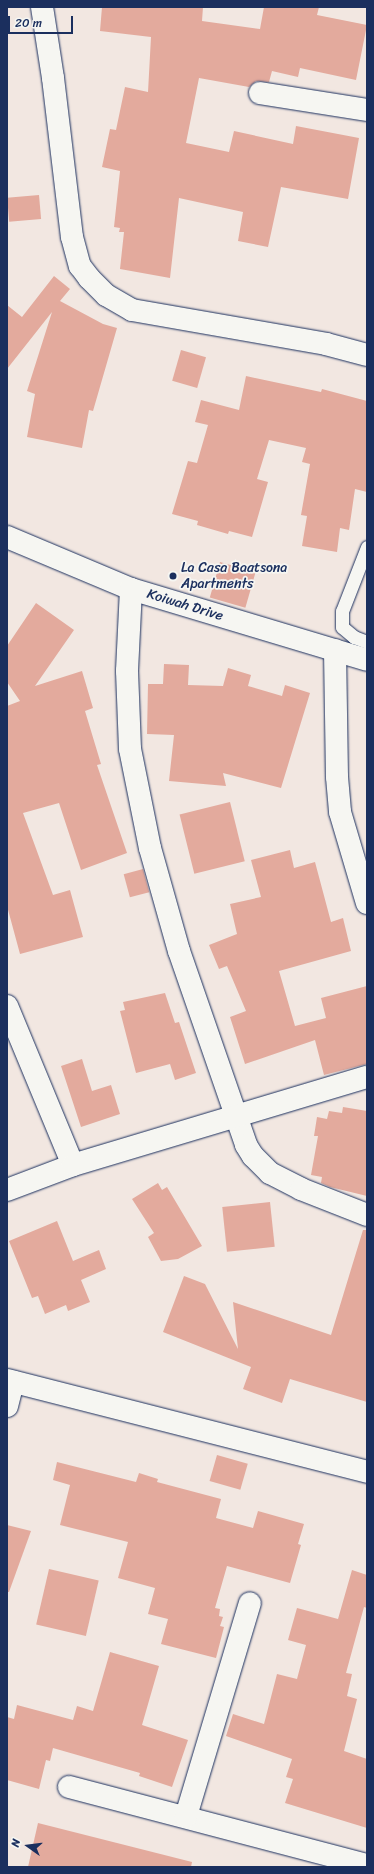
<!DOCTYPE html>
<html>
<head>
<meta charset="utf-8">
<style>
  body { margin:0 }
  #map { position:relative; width:374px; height:1874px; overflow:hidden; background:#f2e7e1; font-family:Sriracha,sans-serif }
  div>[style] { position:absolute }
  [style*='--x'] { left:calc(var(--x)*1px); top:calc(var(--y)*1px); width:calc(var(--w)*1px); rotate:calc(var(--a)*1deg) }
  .building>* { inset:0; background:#e3aa9d; transform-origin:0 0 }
  .roads { filter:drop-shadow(0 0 1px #1b2f5e) drop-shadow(0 0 1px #1b2f5e) }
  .lane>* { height:13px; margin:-6.5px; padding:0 6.5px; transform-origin:6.5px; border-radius:6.5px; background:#f6f6f2 }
  .street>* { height:22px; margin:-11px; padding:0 11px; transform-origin:11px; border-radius:11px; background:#f6f6f2 }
  .dots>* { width:11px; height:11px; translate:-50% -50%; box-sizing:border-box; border:2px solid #f6f6f2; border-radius:50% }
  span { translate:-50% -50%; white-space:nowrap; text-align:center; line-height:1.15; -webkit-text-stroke:3.5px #f6f6f2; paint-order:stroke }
  .poi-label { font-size:14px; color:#1b2f5e }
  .left { translate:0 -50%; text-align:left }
  .street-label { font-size:14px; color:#1b2f5e }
  .frame { position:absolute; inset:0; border:8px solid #1b2f5e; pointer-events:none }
  .north { position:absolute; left:8px; top:1826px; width:40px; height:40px; -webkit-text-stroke:3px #f6f6f2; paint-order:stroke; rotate:284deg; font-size:11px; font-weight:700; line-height:16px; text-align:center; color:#1b2f5e }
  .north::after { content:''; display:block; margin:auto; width:14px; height:18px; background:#1b2f5e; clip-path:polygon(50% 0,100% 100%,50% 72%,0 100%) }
  .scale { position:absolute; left:8px; top:16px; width:65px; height:18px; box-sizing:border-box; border:2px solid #1b2f5e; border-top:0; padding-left:5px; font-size:12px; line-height:14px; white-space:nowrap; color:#1b2f5e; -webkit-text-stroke:3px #f6f6f2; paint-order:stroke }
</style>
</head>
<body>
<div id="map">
  <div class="building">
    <div style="clip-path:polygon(102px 7px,203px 7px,202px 21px,260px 29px,264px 7px,319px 7px,317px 15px,367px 25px,356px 80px,300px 68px,298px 77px,272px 71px,269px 82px,256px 81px,249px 87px,199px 78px,186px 143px,229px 152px,234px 131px,293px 144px,296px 126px,359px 138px,348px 199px,281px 187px,268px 247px,238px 241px,243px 212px,179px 198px,170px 278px,120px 269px,124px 232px,119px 232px,120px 228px,114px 227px,120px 171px,102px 167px,110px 129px,116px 130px,125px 87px,148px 92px,151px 37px,100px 31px)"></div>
    <div style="left:39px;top:195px;width:24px;height:32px;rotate:85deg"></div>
    <div style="clip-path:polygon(54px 276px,70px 289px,60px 301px,103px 324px,117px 328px,93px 411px,89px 410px,82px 448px,27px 437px,35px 394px,27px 391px,52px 312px,7px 369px,7px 305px,22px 317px)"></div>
    <div style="left:181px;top:350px;width:26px;height:32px;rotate:16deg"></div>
    <div style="clip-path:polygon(246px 376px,321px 392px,322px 389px,367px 401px,367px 492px,355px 489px,349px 530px,340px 528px,337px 552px,302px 546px,307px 516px,301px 515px,310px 464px,302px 462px,306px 448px,269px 440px,257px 479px,268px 482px,252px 537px,229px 531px,228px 534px,197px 525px,198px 521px,172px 514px,188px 461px,197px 463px,208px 425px,195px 422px,201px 400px,239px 410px)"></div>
    <div style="left:220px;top:562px;width:37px;height:37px;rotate:16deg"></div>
    <div style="clip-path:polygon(36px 603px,74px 630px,35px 686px,82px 671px,93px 708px,85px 711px,101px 764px,97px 765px,127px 853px,81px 870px,59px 803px,23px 813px,53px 895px,70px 890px,83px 937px,20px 954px,7px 906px,7px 706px,20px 701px,7px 682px,7px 646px)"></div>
    <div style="clip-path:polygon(164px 664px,189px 665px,188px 685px,223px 686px,228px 668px,251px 675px,248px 686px,282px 696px,285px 685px,310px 693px,281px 788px,223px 773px,226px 786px,169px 781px,174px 735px,147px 734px,148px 684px,163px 684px)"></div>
    <div style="left:230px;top:802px;width:61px;height:52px;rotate:76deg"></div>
    <div style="clip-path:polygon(290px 850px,294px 868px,315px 862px,331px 922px,343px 918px,351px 951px,279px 971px,295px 1026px,326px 1018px,321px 998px,367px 986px,367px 1064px,324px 1075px,315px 1040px,245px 1064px,230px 1017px,246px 1011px,227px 966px,219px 969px,209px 945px,237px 934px,230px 904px,261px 897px,251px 860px)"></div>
    <div style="left:143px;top:869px;width:24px;height:20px;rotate:75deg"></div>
    <div style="clip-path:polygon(165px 993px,175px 1023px,179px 1022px,196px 1073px,175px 1080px,170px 1064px,136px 1073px,120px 1011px,125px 1010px,123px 1002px)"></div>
    <div style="clip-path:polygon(82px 1059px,92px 1091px,111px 1085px,120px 1114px,81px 1127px,61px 1066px)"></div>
    <div style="clip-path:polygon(343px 1107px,367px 1111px,367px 1196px,330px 1187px,321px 1183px,322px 1177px,311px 1175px,318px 1136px,314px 1136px,317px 1117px,327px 1119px,329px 1111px,342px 1113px)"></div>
    <div style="clip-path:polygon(158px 1183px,162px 1190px,167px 1187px,202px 1246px,178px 1259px,161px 1261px,148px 1237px,154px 1233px,132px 1199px)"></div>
    <div style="left:270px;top:1202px;width:45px;height:48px;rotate:84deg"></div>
    <div style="clip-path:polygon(57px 1221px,73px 1261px,99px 1250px,106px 1269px,81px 1280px,90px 1302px,68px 1311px,66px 1305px,45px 1314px,38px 1296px,32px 1298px,9px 1241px)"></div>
    <div style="clip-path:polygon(363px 1230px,367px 1230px,367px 1402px,290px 1379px,282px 1403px,243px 1389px,251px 1367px,163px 1332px,184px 1276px,205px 1284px,238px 1349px,233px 1302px,331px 1335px)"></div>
    <div style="left:217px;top:1455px;width:32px;height:27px;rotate:16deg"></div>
    <div style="clip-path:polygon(57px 1462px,136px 1482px,139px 1473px,158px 1479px,157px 1482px,221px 1499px,216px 1518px,253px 1528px,258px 1511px,304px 1524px,298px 1544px,301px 1545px,290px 1583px,227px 1566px,215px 1608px,220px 1609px,219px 1616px,223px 1617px,220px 1626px,224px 1627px,216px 1658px,161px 1644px,168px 1619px,148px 1614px,155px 1588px,118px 1578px,128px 1542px,60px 1525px,70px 1485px,53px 1480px)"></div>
    <div style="clip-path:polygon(7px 1525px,31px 1531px,9px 1592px,7px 1592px)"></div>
    <div style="left:49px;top:1569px;width:51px;height:57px;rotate:13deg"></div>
    <div style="clip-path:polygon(352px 1570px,367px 1575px,367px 1608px,364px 1607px,346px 1673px,352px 1674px,347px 1696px,357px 1699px,344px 1751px,367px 1759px,367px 1828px,285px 1803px,293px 1779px,286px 1777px,292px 1759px,226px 1736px,233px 1714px,264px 1724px,277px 1674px,297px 1679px,306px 1645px,288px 1640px,297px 1608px,338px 1619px)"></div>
    <div style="clip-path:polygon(110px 1652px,159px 1666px,142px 1725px,188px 1740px,172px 1787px,139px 1776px,140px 1773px,53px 1748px,50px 1761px,46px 1760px,39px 1789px,7px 1780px,7px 1717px,14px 1719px,17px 1705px,73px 1720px,77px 1706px,93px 1711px)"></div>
    <div style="clip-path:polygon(38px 1823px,192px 1862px,191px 1867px,28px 1867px)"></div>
  </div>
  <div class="roads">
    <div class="lane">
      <div style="--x:367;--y:547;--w:69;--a:111.3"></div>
      <div style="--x:342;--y:611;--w:16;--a:90"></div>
      <div style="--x:342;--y:627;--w:16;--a:40"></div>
      <div style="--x:354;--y:637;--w:14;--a:21"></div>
    </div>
    <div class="street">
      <div style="--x:42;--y:7;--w:72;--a:81.2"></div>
      <div style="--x:53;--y:78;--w:160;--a:83.2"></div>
      <div style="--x:72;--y:237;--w:30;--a:75"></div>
      <div style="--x:80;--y:266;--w:15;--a:53"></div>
      <div style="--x:89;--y:278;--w:24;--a:45"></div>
      <div style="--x:106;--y:295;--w:30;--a:30"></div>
      <div style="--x:132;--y:310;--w:197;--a:9.9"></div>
      <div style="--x:326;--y:344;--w:42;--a:15"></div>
      <div style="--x:260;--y:93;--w:108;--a:9"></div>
      <div style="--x:7;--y:537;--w:134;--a:22.8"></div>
      <div style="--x:131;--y:589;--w:246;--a:16.7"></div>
      <div style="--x:131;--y:589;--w:82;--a:92.8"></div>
      <div style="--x:127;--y:671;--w:78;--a:87.8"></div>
      <div style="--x:130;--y:749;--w:101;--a:78.6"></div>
      <div style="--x:150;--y:848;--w:107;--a:74.3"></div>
      <div style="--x:179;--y:951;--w:205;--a:70.9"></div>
      <div style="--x:246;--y:1145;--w:13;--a:58"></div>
      <div style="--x:253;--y:1156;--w:24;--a:45"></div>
      <div style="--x:270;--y:1173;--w:35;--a:27"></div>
      <div style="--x:301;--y:1189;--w:71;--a:21.5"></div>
      <div style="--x:335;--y:650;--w:127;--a:89.1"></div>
      <div style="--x:337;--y:777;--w:35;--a:85"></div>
      <div style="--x:340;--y:812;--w:95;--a:73.5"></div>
      <div style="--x:7;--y:1006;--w:172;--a:67.5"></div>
      <div style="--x:7;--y:1190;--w:71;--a:-20.7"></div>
      <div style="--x:73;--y:1165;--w:307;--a:-16.7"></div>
      <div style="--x:7;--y:1380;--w:372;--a:14.3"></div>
      <div style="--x:7;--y:1406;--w:25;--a:-76"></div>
      <div style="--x:69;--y:1787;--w:308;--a:14.7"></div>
      <div style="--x:186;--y:1816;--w:222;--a:-73.3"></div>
    </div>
  </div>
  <div class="dots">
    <div style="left:173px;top:576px;background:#1b2f5e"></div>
  </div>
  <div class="poi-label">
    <span class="left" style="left:181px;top:576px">La Casa Baatsona<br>Apartments</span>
  </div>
  <div class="street-label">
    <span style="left:185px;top:605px;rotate:17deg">Koiwah Drive</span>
  </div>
  <div class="frame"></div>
  <div class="north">N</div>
  <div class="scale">20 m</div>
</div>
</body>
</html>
